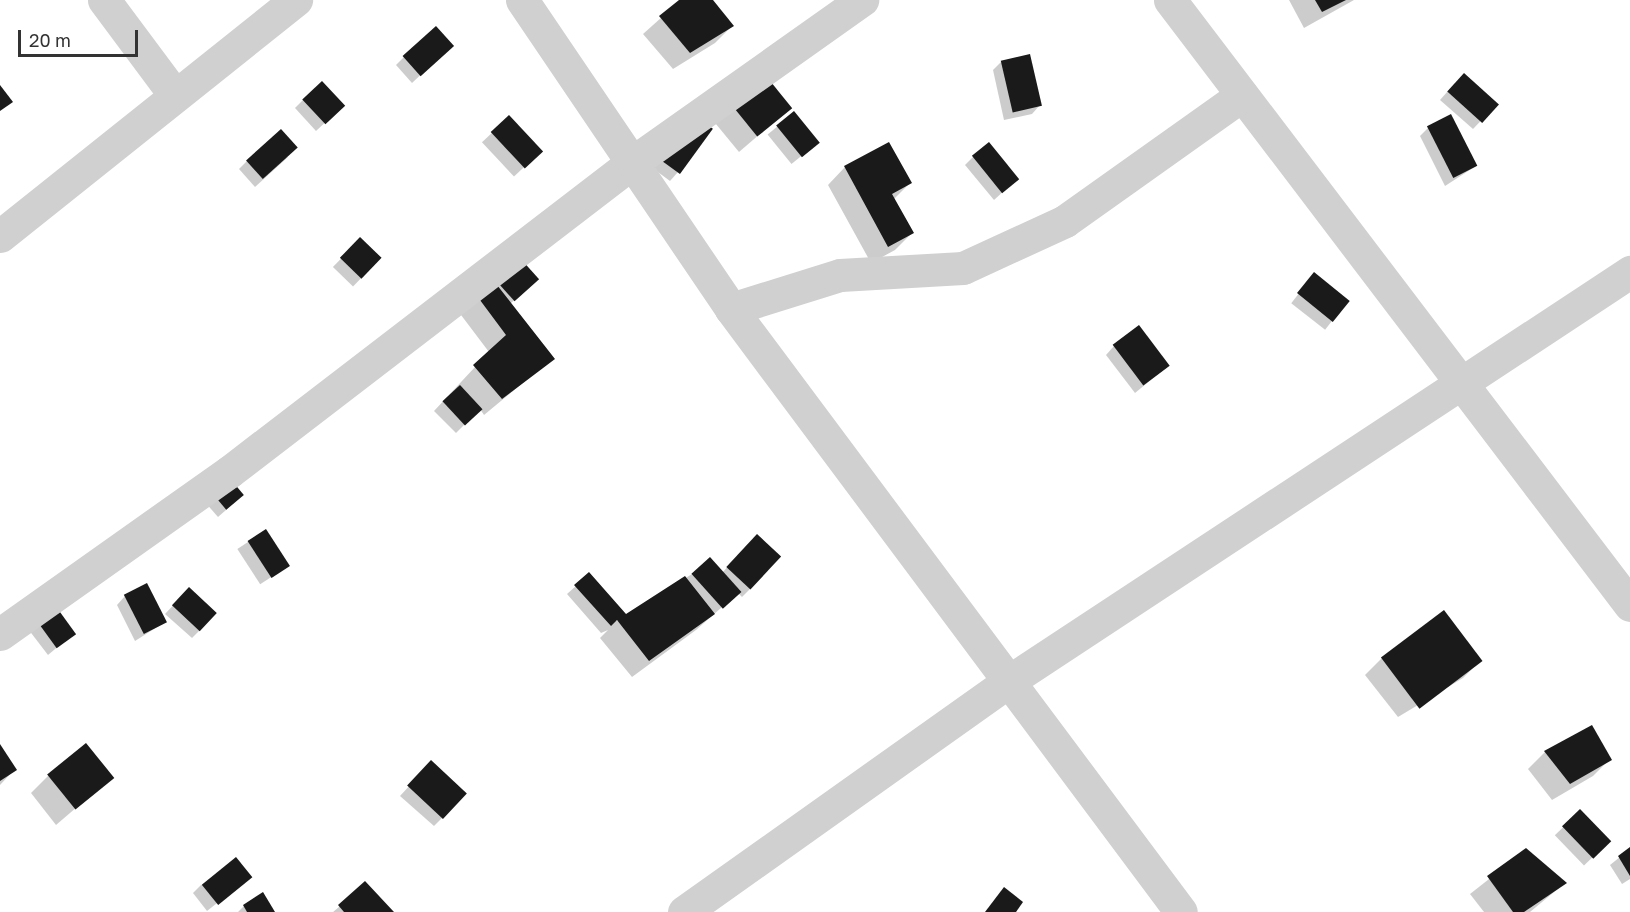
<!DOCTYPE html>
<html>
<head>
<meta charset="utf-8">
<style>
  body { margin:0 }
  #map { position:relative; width:1630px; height:912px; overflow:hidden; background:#fff; font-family:"Golos Text",sans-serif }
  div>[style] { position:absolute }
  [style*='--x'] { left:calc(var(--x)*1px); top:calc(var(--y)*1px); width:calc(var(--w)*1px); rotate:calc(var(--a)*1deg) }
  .shadow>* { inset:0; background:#0003; transform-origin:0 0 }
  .building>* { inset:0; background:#1a1a1a; transform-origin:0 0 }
  .minor>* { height:33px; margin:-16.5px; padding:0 16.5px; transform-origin:16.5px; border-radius:16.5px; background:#d0d0d0 }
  span { translate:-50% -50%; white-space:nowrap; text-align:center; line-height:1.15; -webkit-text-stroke:6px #fff; paint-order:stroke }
  .scale { position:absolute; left:18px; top:30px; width:120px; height:27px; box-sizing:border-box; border:3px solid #333; border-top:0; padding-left:8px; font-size:18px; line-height:21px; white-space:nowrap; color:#333; -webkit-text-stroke:4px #fff; paint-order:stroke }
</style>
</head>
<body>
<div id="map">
  <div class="shadow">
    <div style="clip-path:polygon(681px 0,711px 0,732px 26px,715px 43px,673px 69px,643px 34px)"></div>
    <div style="clip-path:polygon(1289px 0,1354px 0,1304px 28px)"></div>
    <div style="clip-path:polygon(443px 54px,412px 83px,396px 65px,404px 57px)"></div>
    <div style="clip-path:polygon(1001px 62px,1040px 105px,1032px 114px,1004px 120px,993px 70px)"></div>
    <div style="clip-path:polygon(1455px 83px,1497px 104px,1473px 129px,1440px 100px)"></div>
    <div style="clip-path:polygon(303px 100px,343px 106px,316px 131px,295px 108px)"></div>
    <div style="clip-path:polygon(728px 101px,790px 108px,739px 152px,711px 118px)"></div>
    <div style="left:794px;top:113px;width:38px;height:34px;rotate:51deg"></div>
    <div style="left:509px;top:117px;width:47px;height:37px;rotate:47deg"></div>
    <div style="clip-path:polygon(679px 121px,678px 172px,670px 181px,647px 164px)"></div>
    <div style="clip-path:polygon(1428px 128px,1476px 166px,1445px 186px,1420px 136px)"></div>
    <div style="clip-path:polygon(288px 157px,255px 187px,239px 169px,247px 161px)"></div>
    <div style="clip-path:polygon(973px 157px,1017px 179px,994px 200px,965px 165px)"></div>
    <div style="clip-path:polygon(845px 167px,910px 183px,893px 200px,912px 233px,895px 250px,871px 263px,828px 185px)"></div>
    <div style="left:360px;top:239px;width:28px;height:39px;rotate:44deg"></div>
    <div style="left:1314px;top:274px;width:43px;height:37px;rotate:38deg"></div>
    <div style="clip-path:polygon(479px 279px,528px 288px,510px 304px,553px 358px,484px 415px,480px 409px,456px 433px,434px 411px,489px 352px,461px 315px,478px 298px)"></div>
    <div style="clip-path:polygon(1114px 346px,1168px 366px,1135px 393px,1106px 355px)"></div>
    <div style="clip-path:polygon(197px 493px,234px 503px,218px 517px)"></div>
    <div style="left:265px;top:531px;width:42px;height:33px;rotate:57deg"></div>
    <div style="clip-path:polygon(748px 544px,750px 589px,742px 597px,738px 593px,696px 630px,632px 677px,600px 638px,608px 630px,601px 633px,567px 594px,576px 586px,617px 621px,692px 574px,722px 573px)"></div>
    <div style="clip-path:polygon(125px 596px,165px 622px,135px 641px,117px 605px)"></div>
    <div style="clip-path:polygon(180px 598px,200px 630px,192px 638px,165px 614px)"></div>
    <div style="clip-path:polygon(34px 617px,74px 633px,48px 655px,25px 625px)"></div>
    <div style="clip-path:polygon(1382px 658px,1480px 661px,1463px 678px,1398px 717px,1365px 675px)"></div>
    <div style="clip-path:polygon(1591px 727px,1610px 759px,1593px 776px,1552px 800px,1528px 769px,1545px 752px)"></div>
    <div style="clip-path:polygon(0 746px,15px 769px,0 785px)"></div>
    <div style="clip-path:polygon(423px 771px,442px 818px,434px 826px,400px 796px)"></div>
    <div style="clip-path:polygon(48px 776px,112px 777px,56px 825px,31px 793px)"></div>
    <div style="left:1580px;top:811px;width:42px;height:35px;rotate:46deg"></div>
    <div style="clip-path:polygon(1630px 849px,1630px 879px,1622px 884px,1610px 865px)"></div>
    <div style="clip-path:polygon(1526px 850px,1565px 883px,1530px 912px,1484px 912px,1470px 894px)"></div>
    <div style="clip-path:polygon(250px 877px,207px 911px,193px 893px,201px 885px)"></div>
    <div style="clip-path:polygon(365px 883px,392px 912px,333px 912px,339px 907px)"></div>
    <div style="clip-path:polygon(263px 894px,274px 912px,238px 912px,244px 906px)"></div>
  </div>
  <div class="building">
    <div style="clip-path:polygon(679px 0,713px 0,734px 26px,690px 53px,659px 16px)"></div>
    <div style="clip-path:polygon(1315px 0,1346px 0,1322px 12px)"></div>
    <div style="left:436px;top:26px;width:27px;height:45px;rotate:48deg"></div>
    <div style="left:1030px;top:54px;width:53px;height:30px;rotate:77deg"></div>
    <div style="left:762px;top:71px;width:48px;height:45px;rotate:51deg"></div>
    <div style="left:1464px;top:73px;width:47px;height:25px;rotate:42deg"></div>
    <div style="left:322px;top:81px;width:34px;height:27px;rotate:47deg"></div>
    <div style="clip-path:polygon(0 85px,13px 102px,0 111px)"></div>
    <div style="left:687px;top:110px;width:32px;height:56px;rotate:36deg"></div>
    <div style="left:794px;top:111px;width:41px;height:23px;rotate:51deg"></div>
    <div style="left:1451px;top:114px;width:58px;height:27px;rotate:63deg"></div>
    <div style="left:509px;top:115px;width:50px;height:25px;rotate:47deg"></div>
    <div style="left:281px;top:129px;width:25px;height:47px;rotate:48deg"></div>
    <div style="clip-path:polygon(889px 142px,912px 183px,892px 194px,914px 233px,888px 247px,844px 166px)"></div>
    <div style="left:989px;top:142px;width:48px;height:22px;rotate:51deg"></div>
    <div style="left:360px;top:237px;width:30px;height:29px;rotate:44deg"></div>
    <div style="left:511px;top:248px;width:42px;height:33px;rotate:48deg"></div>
    <div style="left:1314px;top:272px;width:46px;height:27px;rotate:39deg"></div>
    <div style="clip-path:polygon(497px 285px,555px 359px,502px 399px,473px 365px,506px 335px,477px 296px)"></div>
    <div style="left:1139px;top:325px;width:51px;height:33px;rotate:53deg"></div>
    <div style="left:460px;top:385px;width:33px;height:24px;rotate:47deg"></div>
    <div style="left:222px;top:469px;width:34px;height:23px;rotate:50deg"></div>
    <div style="left:266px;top:529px;width:44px;height:22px;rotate:57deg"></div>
    <div style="left:757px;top:534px;width:33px;height:45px;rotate:43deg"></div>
    <div style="left:710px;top:557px;width:47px;height:25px;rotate:48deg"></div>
    <div style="clip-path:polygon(589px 572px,626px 614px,685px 576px,715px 614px,649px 661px,617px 620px,611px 626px,574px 585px)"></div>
    <div style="left:147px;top:583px;width:44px;height:26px;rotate:63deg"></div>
    <div style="left:189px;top:587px;width:38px;height:25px;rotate:43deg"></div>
    <div style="left:52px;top:601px;width:41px;height:24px;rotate:54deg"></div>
    <div style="left:1444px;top:610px;width:64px;height:79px;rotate:53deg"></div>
    <div style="clip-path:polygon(1592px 725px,1612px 760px,1570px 784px,1544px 751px)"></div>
    <div style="left:86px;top:743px;width:45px;height:50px;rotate:51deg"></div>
    <div style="clip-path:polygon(0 744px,17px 770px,0 781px)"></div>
    <div style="left:431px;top:760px;width:49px;height:35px;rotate:43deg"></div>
    <div style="left:1580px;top:809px;width:45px;height:25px;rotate:46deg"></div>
    <div style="clip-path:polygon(1630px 847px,1630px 876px,1618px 856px)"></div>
    <div style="clip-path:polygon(1526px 848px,1567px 883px,1524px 912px,1513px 912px,1487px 876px)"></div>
    <div style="left:236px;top:857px;width:26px;height:44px;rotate:51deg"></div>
    <div style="clip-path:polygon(365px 881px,394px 912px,344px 912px,338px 905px)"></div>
    <div style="clip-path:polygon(1004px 887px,1023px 902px,1016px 912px,985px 912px)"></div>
    <div style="clip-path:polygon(263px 892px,275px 912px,247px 912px,243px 905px)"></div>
  </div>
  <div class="minor">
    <div style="--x:104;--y:0;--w:117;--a:53.3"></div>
    <div style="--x:522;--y:0;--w:373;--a:55.9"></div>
    <div style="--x:731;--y:309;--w:752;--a:53.27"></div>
    <div style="--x:1170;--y:0;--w:760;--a:52.75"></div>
    <div style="--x:0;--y:236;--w:379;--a:-38.6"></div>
    <div style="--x:731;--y:309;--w:114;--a:-17.3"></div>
    <div style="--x:840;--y:275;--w:123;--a:-3.3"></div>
    <div style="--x:963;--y:268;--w:112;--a:-24.7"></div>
    <div style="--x:1065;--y:221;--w:217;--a:-35.4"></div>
    <div style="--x:0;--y:634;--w:281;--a:-35.3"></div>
    <div style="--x:229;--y:472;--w:509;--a:-37.5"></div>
    <div style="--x:633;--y:162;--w:281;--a:-35.3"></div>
    <div style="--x:684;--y:912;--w:399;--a:-35.4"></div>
    <div style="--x:1009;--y:681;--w:744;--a:-33.37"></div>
  </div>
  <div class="scale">20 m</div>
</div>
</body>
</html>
